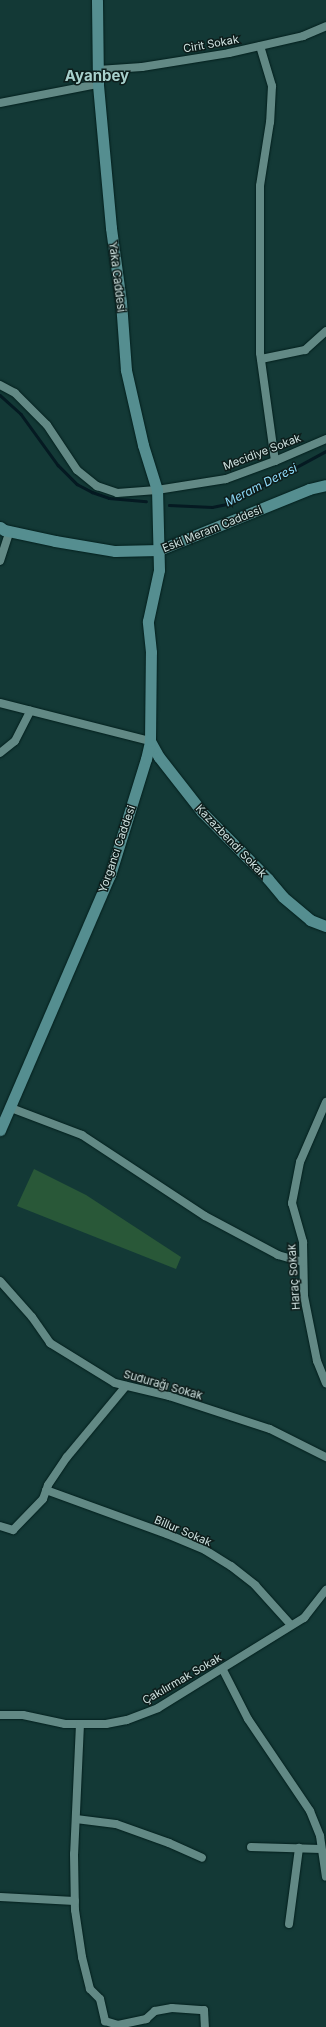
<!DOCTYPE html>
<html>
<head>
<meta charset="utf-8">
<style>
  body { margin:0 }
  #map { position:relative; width:326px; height:2027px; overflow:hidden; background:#133936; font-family:Inter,sans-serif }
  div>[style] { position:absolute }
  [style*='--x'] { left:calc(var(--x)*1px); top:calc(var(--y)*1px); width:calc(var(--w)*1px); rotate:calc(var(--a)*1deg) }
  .green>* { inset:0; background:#295838 }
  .stream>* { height:2.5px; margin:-1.25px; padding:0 1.25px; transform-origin:1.25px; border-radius:1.25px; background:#051a22 }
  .roads { filter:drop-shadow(0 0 1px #031f1d) drop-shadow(0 0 1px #031f1d) }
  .street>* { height:8px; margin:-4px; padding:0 4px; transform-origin:4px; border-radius:4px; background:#628985 }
  .secondary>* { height:11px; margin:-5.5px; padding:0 5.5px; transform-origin:5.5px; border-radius:5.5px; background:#558e90 }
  span { translate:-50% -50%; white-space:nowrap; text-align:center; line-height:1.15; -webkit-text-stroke:3px #0d1d1b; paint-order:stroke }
  .street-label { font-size:11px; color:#d0e3e1 }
  .water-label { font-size:12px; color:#8fdbfa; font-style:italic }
  .district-label { font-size:15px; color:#a8d0cc; font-weight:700 }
</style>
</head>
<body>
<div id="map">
  <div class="green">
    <div style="clip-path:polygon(34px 1169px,86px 1195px,181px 1257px,176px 1269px,17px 1206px)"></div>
  </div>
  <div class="stream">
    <div style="--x:0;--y:395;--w:28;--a:42"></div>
    <div style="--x:21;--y:414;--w:63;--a:54"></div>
    <div style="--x:58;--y:465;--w:27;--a:45"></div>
    <div style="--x:77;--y:484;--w:17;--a:28"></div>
    <div style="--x:92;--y:492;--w:18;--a:19"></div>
    <div style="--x:109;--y:498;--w:37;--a:5"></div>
    <div style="--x:169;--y:505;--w:43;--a:2.7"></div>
    <div style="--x:212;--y:507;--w:16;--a:-11"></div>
    <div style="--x:228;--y:504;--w:111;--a:-28.4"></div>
  </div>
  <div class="roads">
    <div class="street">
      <div style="--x:260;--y:46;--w:42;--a:73.3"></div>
      <div style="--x:272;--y:86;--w:36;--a:93"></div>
      <div style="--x:270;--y:122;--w:65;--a:98.9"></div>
      <div style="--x:260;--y:186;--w:167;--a:90"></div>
      <div style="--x:260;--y:353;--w:109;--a:82.1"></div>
      <div style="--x:98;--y:70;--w:44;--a:-3.9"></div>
      <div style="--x:142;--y:67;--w:88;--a:-9.1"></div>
      <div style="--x:229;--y:53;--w:76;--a:-12.9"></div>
      <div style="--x:303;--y:36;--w:25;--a:-23"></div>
      <div style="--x:0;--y:103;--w:100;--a:-11"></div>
      <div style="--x:261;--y:359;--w:45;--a:-11.6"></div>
      <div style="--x:305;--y:350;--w:28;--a:-42"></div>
      <div style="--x:0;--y:385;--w:17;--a:28"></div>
      <div style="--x:15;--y:393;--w:45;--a:45"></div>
      <div style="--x:47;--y:425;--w:54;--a:56.3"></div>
      <div style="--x:77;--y:470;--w:26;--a:39"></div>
      <div style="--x:97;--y:486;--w:21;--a:19"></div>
      <div style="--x:117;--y:493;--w:40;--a:-4.3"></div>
      <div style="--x:157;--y:490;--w:70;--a:-9.1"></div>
      <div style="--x:226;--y:479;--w:52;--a:-20.2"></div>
      <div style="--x:275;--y:461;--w:56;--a:-23.3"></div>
      <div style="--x:0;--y:561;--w:32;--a:-72"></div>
      <div style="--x:0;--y:703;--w:155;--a:14.2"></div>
      <div style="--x:0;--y:753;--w:19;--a:-39"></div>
      <div style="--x:15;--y:741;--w:34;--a:-63"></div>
      <div style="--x:326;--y:1102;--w:65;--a:113.4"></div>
      <div style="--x:300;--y:1162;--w:42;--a:101"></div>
      <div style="--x:292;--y:1203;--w:41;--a:74.2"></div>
      <div style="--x:303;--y:1242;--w:54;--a:88.9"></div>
      <div style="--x:304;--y:1296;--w:66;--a:78.7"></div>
      <div style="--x:317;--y:1361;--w:24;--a:68"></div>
      <div style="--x:11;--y:1108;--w:76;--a:20.8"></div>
      <div style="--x:82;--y:1135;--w:147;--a:33.4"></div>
      <div style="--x:205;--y:1216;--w:83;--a:28.1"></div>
      <div style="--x:278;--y:1255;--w:26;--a:16"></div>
      <div style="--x:0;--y:1281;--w:48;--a:48.4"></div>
      <div style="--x:32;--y:1317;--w:32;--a:55"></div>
      <div style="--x:50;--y:1343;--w:76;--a:31.6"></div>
      <div style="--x:115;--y:1383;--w:56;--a:13.5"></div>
      <div style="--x:169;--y:1396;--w:106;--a:18.1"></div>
      <div style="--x:270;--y:1429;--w:63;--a:26.6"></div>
      <div style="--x:46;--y:1490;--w:129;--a:20"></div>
      <div style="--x:167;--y:1534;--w:41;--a:22.8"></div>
      <div style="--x:205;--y:1550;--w:31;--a:32"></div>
      <div style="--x:231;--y:1566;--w:31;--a:38"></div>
      <div style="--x:255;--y:1585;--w:54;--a:48"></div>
      <div style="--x:0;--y:1526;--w:14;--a:17"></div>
      <div style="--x:13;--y:1530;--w:43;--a:-45.9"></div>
      <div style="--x:43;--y:1499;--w:15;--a:-70"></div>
      <div style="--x:48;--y:1485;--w:34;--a:-56"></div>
      <div style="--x:67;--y:1457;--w:92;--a:-50.3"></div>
      <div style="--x:223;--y:1670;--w:55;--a:63"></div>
      <div style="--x:248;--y:1719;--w:111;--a:56"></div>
      <div style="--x:310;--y:1811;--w:27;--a:68"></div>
      <div style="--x:320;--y:1836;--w:41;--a:81.7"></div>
      <div style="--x:0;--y:1715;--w:23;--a:0"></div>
      <div style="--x:23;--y:1715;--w:43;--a:12.1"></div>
      <div style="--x:65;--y:1724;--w:41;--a:0"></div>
      <div style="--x:106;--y:1724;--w:21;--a:-11"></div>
      <div style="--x:127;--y:1720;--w:33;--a:-21"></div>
      <div style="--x:158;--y:1708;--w:172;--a:-31.7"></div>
      <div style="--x:304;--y:1618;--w:36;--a:-52"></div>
      <div style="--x:80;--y:1724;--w:130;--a:92.6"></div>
      <div style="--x:74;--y:1854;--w:56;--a:89"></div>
      <div style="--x:75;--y:1910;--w:48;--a:81.5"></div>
      <div style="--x:82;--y:1957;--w:33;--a:76"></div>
      <div style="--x:90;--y:1989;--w:14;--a:45"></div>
      <div style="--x:100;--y:1999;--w:23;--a:77"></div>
      <div style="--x:105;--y:2021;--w:14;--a:17"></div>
      <div style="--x:118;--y:2025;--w:29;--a:-12"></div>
      <div style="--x:146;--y:2019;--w:12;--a:-42"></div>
      <div style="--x:155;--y:2011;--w:17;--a:-10"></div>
      <div style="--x:172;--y:2008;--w:32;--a:4"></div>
      <div style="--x:204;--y:2010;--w:17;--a:87"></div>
      <div style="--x:76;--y:1819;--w:40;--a:7.1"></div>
      <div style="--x:116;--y:1824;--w:56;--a:19.7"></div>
      <div style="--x:169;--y:1843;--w:36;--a:24"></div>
      <div style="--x:251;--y:1847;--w:70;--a:1.6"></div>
      <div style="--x:0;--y:1897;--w:75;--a:3.1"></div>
      <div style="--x:289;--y:1924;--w:77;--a:-82.5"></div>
    </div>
    <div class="secondary">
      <div style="--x:0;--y:527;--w:5;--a:37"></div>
      <div style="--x:4;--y:530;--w:52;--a:12.2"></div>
      <div style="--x:55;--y:541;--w:61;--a:9.5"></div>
      <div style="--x:115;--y:551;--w:44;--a:-1.3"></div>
      <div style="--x:159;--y:550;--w:162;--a:-22.1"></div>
      <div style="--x:309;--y:489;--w:17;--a:-13"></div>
      <div style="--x:150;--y:741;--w:18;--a:61"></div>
      <div style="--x:159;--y:757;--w:70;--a:52"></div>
      <div style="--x:202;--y:812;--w:94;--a:45.4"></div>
      <div style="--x:268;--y:879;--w:23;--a:50"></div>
      <div style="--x:283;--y:897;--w:35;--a:40"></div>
      <div style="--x:310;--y:920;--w:17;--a:21"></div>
      <div style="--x:0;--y:1130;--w:278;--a:-66.7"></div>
      <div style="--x:110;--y:875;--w:121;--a:-72.8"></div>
      <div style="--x:146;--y:759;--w:18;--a:-77"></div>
      <div style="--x:150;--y:741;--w:89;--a:-89.4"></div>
      <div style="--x:151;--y:652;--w:31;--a:-96"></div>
      <div style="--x:148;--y:621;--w:52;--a:-77.8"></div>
      <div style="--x:159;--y:570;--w:80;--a:-91.4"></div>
      <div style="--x:157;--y:490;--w:47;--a:-107.3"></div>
      <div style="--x:143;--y:445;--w:77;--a:-102.8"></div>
      <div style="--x:126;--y:370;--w:68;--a:-94.2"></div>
      <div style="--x:121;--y:302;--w:75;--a:-97.7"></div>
      <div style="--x:111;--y:228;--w:145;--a:-95.2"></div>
      <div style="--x:98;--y:84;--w:84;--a:-90.7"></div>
    </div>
  </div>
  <div class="street-label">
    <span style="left:211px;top:44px;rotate:-10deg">Cirit Sokak</span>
    <span style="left:117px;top:277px;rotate:83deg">Yaka Caddesi</span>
    <span style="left:262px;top:452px;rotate:-21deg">Mecidiye Sokak</span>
    <span style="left:212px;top:529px;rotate:-22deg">Eski Meram Caddesi</span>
    <span style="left:231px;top:841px;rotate:46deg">Kazazbendi Sokak</span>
    <span style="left:117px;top:849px;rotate:-71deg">Yorgancı Caddesi</span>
    <span style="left:294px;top:1277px;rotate:-94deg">Haraç Sokak</span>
    <span style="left:163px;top:1385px;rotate:16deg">Sudurağı Sokak</span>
    <span style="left:183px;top:1531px;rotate:23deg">Billur Sokak</span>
    <span style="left:182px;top:1679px;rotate:-30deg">Çakılırmak Sokak</span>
  </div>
  <div class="water-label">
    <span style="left:261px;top:485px;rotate:-27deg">Meram Deresi</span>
  </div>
  <div class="district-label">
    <span style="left:97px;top:76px">Ayanbey</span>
  </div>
</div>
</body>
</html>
